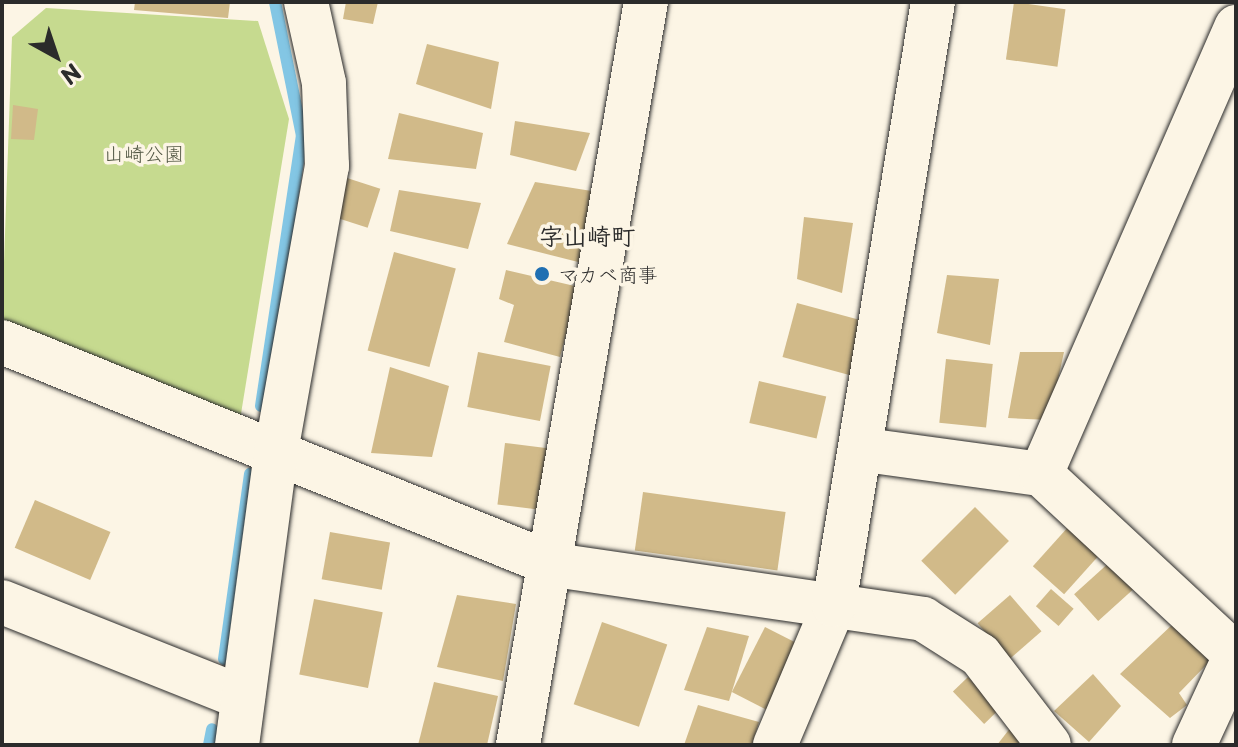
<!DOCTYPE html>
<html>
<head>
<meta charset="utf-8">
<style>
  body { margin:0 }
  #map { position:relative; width:1238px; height:747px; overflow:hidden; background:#fcf5e5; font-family:"Playpen Sans","Klee One",sans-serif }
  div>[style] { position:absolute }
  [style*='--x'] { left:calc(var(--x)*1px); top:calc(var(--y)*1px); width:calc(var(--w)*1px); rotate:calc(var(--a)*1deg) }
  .green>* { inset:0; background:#c6da8f }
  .stream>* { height:12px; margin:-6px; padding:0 6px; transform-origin:6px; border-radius:6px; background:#83c6e4 }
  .building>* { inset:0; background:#d1ba89; transform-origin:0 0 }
  .roads { filter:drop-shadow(0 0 2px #2b2b2b) drop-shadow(0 0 2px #2b2b2b) }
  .minor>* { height:44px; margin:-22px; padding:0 22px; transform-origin:22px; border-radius:22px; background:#fcf5e5 }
  .dots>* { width:22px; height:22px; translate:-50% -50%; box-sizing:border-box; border:4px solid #fcf5e5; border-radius:50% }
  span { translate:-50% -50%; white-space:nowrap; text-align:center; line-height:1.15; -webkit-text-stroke:7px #fcf5e5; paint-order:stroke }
  .park-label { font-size:20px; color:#525744 }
  .poi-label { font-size:20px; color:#2b2b2b }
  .left { translate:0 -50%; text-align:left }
  .quarter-label { font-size:24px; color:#2b2b2b; font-weight:700 }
  .frame { position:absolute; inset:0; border:4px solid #2b2b2b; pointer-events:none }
  .north { position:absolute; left:16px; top:16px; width:80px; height:80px; -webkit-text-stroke:6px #fcf5e5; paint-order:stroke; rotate:140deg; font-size:22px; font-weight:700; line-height:32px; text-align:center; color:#2b2b2b }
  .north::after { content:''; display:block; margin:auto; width:28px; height:36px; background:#2b2b2b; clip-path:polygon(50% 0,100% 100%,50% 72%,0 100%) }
</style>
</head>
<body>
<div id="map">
  <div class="green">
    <div style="clip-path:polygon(46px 8px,258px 21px,289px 119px,239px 426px,9px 331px,2px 319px,12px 37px)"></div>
  </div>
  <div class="stream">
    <div style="--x:261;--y:406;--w:273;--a:-81.4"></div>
    <div style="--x:302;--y:136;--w:137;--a:-101.4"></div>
    <div style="--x:224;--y:659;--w:187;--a:-82"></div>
    <div style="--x:209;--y:745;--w:16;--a:-79"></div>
  </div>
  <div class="building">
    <div style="clip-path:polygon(135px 2px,230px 2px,228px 18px,134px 10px)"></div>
    <div style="clip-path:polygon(346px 2px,378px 2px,373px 24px,343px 19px)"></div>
    <div style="left:1014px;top:2px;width:52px;height:58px;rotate:8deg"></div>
    <div style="clip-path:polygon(427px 44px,499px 62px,491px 109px,416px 84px)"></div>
    <div style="clip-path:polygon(13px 105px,38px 109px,34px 140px,11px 139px)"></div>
    <div style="clip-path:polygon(399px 113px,483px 133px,476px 169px,388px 159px)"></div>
    <div style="clip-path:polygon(515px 121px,590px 133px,576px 171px,510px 155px)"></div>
    <div style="left:347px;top:178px;width:35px;height:41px;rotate:18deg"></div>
    <div style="clip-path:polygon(535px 182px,598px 192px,586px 264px,507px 244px)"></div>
    <div style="clip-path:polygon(399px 190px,481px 203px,468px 249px,390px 231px)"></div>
    <div style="clip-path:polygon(804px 217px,853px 223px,842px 293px,797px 279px)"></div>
    <div style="left:394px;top:252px;width:64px;height:102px;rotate:15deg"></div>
    <div style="clip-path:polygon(506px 270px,579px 287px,560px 357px,504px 342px,514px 305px,499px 299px)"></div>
    <div style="clip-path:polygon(947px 275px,999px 279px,990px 345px,937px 333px)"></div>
    <div style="left:797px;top:303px;width:73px;height:56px;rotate:15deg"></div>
    <div style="left:478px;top:352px;width:74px;height:56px;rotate:11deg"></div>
    <div style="clip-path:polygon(1020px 352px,1064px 352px,1049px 420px,1008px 418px)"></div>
    <div style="left:946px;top:359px;width:47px;height:64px;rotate:6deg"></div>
    <div style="clip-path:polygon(390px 367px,449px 386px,432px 457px,371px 453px)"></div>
    <div style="left:759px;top:381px;width:69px;height:43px;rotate:13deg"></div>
    <div style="left:505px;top:443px;width:51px;height:62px;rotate:7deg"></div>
    <div style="left:643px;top:492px;width:144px;height:59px;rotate:8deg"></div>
    <div style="left:35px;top:500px;width:82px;height:52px;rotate:23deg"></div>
    <div style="left:975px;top:507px;width:48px;height:76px;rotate:45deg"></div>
    <div style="left:1069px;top:526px;width:42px;height:54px;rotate:42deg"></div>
    <div style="left:330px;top:532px;width:61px;height:48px;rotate:10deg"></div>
    <div style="left:1112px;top:560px;width:36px;height:51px;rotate:48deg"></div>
    <div style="left:1051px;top:589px;width:30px;height:23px;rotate:41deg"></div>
    <div style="clip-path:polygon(457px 595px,516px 604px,503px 681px,437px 667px)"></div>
    <div style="left:1010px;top:595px;width:48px;height:43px;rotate:49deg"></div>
    <div style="left:314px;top:599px;width:70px;height:77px;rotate:11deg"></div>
    <div style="left:602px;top:622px;width:69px;height:87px;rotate:19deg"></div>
    <div style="clip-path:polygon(1174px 623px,1211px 660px,1179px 693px,1187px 705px,1170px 718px,1120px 674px)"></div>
    <div style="clip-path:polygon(707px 627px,749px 636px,729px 701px,684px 690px)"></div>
    <div style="left:765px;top:627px;width:42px;height:73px;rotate:27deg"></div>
    <div style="clip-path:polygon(1093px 674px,1121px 706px,1089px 742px,1054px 711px)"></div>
    <div style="left:968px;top:677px;width:45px;height:21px;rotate:46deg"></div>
    <div style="clip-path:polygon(434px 682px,498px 696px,487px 745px,418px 745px)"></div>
    <div style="clip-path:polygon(698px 705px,759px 722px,752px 745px,684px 745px)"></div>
    <div style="clip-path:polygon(1011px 727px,1030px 745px,997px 745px)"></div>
  </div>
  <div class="roads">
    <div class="minor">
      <div style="--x:2;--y:342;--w:595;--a:22"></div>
      <div style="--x:554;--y:565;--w:373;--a:8.3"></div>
      <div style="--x:923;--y:619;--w:67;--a:32.3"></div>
      <div style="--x:980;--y:655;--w:113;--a:52.5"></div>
      <div style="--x:865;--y:450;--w:178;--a:7.8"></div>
      <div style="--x:1041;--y:474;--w:266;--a:42.9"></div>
      <div style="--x:1041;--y:474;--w:488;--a:-66.4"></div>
      <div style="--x:2;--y:602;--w:259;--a:21.7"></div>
      <div style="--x:237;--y:745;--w:296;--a:-82.4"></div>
      <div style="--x:276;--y:452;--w:291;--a:-79.9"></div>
      <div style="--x:327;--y:166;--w:83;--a:-92.1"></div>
      <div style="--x:324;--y:83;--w:83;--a:-102.5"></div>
      <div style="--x:518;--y:745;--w:754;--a:-80.23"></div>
      <div style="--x:775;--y:745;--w:152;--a:-67.1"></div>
      <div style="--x:834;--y:605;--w:611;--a:-80.68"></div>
      <div style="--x:1194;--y:745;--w:100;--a:-65.2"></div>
    </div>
  </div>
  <div class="dots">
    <div style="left:542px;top:274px;background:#1f6fb2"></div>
  </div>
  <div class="park-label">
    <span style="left:144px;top:153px">山崎公園</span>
  </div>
  <div class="poi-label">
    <span class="left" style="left:558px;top:274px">マカベ商事</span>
  </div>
  <div class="quarter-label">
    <span style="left:587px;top:236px">字山崎町</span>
  </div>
  <div class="frame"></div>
  <div class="north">N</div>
</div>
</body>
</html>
